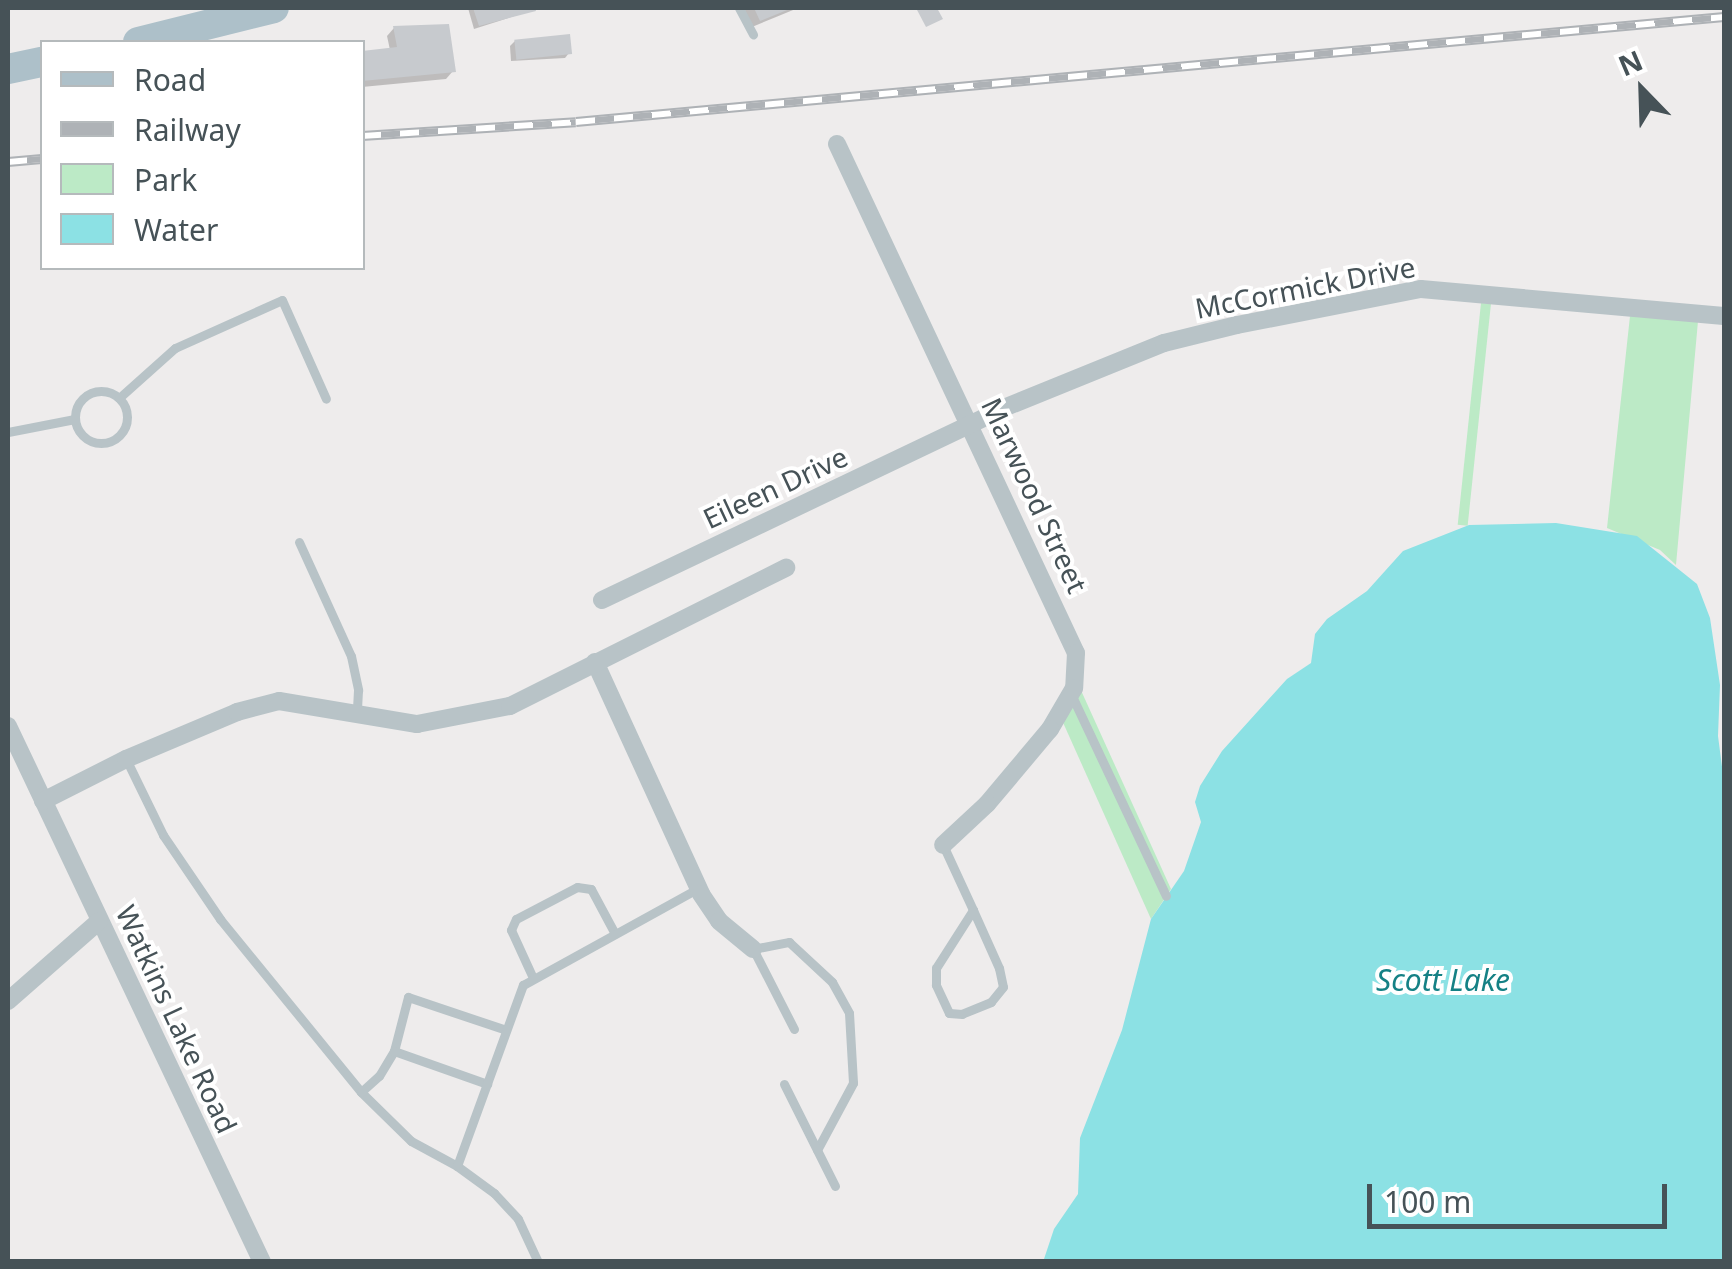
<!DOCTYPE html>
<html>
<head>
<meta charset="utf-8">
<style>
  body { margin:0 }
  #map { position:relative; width:1732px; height:1269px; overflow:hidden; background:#eeecec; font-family:"Noto Sans",sans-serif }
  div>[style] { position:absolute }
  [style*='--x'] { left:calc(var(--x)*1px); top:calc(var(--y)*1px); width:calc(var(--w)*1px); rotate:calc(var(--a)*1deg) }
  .green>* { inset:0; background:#bceac6; transform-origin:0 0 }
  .water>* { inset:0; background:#8ce1e4 }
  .shadow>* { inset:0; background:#0003 }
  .building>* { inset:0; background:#c7cace; transform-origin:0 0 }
  .lane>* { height:9px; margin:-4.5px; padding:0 4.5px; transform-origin:4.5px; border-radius:4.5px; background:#b8c3c7 }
  .lane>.ring { margin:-4.5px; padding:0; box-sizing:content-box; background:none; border:9px solid #b8c3c7; border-radius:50% }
  .street>* { height:18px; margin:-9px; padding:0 9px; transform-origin:9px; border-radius:9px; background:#b8c3c7 }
  .primary>* { height:30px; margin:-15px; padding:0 15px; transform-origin:15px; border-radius:15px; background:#adc0c9 }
  .rail>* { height:10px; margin-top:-5px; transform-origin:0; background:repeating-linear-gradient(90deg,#fff 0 19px,#aeb2b6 0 38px); box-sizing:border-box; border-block:2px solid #aeb2b6 }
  span { translate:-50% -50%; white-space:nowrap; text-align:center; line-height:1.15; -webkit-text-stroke:8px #fff; paint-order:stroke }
  .street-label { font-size:28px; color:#465257 }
  .water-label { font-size:30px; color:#158185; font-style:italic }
  .frame { position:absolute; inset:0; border:10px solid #465257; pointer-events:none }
  .legend { position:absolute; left:40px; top:40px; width:325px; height:230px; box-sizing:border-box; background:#fff; border:2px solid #b5babc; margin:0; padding:12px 18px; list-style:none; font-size:30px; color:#465257 }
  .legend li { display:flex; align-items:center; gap:20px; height:50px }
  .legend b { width:50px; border:2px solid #b5babc }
  .north { position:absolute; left:1592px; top:40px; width:100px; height:100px; -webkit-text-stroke:8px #fff; paint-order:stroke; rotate:337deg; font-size:28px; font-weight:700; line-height:40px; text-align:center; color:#465257 }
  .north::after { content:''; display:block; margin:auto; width:35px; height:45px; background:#465257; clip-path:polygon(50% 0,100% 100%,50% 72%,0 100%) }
  .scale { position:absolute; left:1367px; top:1184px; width:300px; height:45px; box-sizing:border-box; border:5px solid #465257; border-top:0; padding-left:12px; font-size:30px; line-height:35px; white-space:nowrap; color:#465257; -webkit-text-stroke:8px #fff; paint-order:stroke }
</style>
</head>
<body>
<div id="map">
  <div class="green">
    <div style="left:1481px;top:303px;width:10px;height:223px;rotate:6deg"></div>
    <div style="clip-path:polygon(1630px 316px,1698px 321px,1676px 565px,1660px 550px,1607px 528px)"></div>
    <div style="clip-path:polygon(1079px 686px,1171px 889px,1151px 919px,1061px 718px)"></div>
  </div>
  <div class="water">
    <div style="clip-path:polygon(1556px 523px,1637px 536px,1697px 584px,1710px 618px,1720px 685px,1718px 736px,1724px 782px,1724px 1261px,1043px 1262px,1054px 1229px,1078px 1194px,1080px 1138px,1122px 1030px,1151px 919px,1184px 871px,1201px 822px,1195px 802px,1200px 786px,1222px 751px,1287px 679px,1311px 663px,1315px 634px,1327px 619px,1367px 591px,1403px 551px,1469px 525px)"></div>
  </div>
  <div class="shadow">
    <div style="clip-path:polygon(468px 8px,532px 8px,533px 10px,474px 29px)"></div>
    <div style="clip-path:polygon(744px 8px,798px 8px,752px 27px)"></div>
    <div style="clip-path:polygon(394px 28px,453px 71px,446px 79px,362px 87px,362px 53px,390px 50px,387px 36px)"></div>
    <div style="clip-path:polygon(515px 41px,569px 53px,565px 58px,511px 61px,510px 46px)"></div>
  </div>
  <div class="building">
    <div style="clip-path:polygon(473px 8px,535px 8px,536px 11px,479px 26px)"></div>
    <div style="clip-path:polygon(754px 8px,792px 8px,760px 21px)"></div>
    <div style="clip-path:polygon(916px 8px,937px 8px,943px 19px,926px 27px)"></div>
    <div style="clip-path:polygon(449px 24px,456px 72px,362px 81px,362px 51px,397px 47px,393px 26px)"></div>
    <div style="left:570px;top:34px;width:20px;height:56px;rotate:84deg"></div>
  </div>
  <div class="lane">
    <div style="--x:739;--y:8;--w:30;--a:62"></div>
    <div class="ring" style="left:75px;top:391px;width:43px;height:43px"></div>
    <div style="--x:119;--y:398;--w:75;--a:-41.8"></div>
    <div style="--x:175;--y:348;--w:117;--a:-24.2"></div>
    <div style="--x:282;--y:300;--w:108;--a:66"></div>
    <div style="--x:8;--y:432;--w:68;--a:-11"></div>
    <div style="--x:299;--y:542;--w:125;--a:65.5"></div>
    <div style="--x:351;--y:656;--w:35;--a:78"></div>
    <div style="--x:358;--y:690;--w:22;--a:93"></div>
    <div style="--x:1071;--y:694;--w:223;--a:64.8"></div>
    <div style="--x:126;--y:759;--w:85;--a:64"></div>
    <div style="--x:163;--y:835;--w:102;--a:55.8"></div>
    <div style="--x:220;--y:919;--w:223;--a:50.8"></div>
    <div style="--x:361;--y:1092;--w:70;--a:44.4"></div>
    <div style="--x:411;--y:1141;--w:52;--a:28.5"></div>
    <div style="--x:457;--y:1166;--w:46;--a:36.1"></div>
    <div style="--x:494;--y:1193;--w:35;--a:47"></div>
    <div style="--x:518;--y:1219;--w:47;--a:65.1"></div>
    <div style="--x:943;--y:845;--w:72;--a:65.2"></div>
    <div style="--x:973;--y:910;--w:64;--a:65.9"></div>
    <div style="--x:999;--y:968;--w:19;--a:78"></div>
    <div style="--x:1003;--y:987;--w:19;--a:129"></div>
    <div style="--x:991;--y:1002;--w:31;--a:158"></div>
    <div style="--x:962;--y:1014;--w:13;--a:-176"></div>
    <div style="--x:949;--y:1013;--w:31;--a:-115"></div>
    <div style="--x:936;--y:985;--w:17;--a:-90"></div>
    <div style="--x:936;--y:968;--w:69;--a:-57.5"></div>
    <div style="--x:533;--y:978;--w:53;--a:-114.6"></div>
    <div style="--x:511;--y:930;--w:12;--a:-66"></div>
    <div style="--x:516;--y:919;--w:69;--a:-27.7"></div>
    <div style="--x:577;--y:887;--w:14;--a:8"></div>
    <div style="--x:591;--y:889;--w:49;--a:61.9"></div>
    <div style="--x:794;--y:1029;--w:90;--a:-117.1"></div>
    <div style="--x:753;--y:949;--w:37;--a:-11"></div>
    <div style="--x:789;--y:942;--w:59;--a:42.9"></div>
    <div style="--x:832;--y:982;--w:35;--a:61"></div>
    <div style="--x:849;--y:1013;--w:70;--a:86.7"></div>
    <div style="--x:853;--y:1083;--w:76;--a:118.2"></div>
    <div style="--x:394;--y:1051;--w:56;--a:-75.5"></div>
    <div style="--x:408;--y:997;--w:103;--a:18.6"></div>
    <div style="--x:784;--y:1084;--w:114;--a:63.4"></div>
    <div style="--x:361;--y:1092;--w:24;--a:-42"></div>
    <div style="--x:379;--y:1076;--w:29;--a:-59"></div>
    <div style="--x:394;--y:1051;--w:99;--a:19.5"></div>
    <div style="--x:457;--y:1166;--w:193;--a:-70"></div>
    <div style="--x:523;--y:985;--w:201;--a:-28.9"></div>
  </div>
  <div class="street">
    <div style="--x:837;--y:144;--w:562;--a:64.85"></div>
    <div style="--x:1076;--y:653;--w:35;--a:93"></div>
    <div style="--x:1074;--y:688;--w:48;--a:120.3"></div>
    <div style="--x:1050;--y:729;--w:98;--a:130"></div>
    <div style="--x:987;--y:804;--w:60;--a:137"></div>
    <div style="--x:602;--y:600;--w:448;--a:-25.5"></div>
    <div style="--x:1006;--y:407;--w:170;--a:-22.1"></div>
    <div style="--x:1164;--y:343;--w:75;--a:-13.9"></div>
    <div style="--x:1237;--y:325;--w:187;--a:-11.1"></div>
    <div style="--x:1421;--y:289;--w:304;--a:5.1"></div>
    <div style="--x:595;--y:662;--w:255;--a:65.4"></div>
    <div style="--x:701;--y:894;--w:32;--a:56"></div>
    <div style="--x:719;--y:921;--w:44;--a:39.5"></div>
    <div style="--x:8;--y:726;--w:593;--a:64.64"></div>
    <div style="--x:43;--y:801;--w:93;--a:-26.8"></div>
    <div style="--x:126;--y:759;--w:121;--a:-22.9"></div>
    <div style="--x:237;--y:712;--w:43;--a:-14.7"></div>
    <div style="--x:279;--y:701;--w:140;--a:9.5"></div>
    <div style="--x:417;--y:724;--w:95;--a:-11"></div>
    <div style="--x:510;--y:706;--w:309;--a:-26.6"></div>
    <div style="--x:8;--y:1001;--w:121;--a:-41.3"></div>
  </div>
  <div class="primary">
    <div style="--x:138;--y:42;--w:140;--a:-14"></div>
    <div style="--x:8;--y:69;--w:35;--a:-12"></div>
  </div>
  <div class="rail">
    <div style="--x:362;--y:136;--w:214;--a:-3.7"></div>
    <div style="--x:576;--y:122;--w:1153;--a:-5.23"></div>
    <div style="--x:8;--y:162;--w:34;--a:-5"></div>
  </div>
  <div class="street-label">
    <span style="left:1305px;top:287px;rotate:-11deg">McCormick Drive</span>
    <span style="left:775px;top:487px;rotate:-25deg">Eileen Drive</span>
    <span style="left:1035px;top:495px;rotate:65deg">Marwood Street</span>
    <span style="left:177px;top:1019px;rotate:65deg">Watkins Lake Road</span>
  </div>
  <div class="water-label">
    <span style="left:1443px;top:980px">Scott Lake</span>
  </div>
  <div class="frame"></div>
  <ul class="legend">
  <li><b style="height:12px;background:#adc0c9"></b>Road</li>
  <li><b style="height:12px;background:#aeb2b6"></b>Railway</li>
  <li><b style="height:28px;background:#bceac6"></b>Park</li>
  <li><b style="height:28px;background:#8ce1e4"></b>Water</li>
  </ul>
  <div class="north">N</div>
  <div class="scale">100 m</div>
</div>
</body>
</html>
